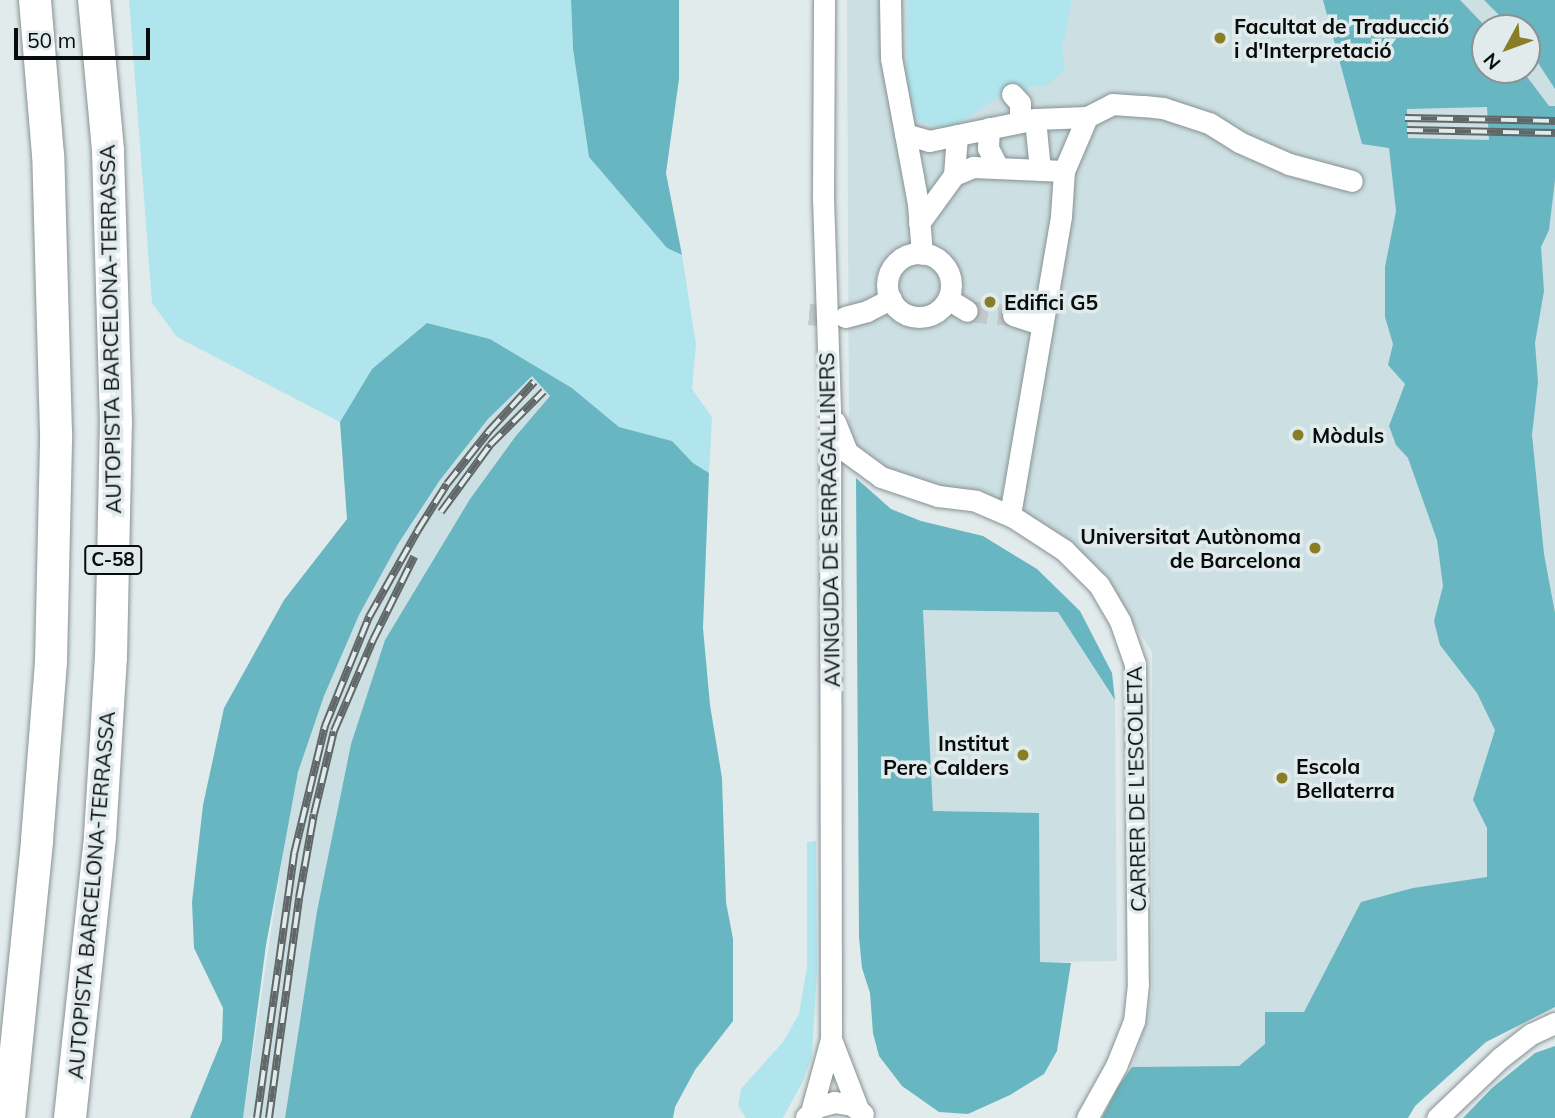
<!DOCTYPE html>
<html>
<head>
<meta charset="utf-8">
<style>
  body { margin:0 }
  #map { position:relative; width:1555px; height:1118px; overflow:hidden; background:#e1ebec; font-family:Mulish,sans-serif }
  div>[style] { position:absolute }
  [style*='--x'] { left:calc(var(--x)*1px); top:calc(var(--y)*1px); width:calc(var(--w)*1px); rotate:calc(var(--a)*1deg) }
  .built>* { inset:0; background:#ccdfe2 }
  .green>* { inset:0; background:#b0e5ed }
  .forest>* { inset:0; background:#68b6c1 }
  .minor-tunnel>* { height:21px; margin-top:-10.5px; transform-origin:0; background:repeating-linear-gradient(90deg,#c1cacb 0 21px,transparent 0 31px) }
  .roads { filter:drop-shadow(0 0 2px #889192) drop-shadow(0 0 2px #889192) }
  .minor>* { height:21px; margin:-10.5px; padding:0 10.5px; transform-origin:10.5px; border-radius:10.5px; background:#fff }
  .minor>.ring { margin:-10.5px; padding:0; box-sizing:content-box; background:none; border:21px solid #fff; border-radius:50% }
  .highway>* { height:32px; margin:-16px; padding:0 16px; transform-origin:16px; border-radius:16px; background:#fff }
  .rail>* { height:8px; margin-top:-4px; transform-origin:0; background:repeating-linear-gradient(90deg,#e1ebec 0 16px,#616768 0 32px); box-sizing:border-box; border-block:2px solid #616768 }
  .dots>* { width:19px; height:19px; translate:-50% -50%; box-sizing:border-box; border:4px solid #e1ebec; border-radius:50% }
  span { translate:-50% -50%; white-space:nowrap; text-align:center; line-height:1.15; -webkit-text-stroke:7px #e1ebec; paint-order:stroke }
  .shield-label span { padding:2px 5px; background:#e1ebec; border:2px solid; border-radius:5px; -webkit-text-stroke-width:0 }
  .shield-label { font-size:19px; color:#090c0d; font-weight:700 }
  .poi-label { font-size:21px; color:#090c0d; font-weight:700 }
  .left { translate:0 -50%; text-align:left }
  .right { translate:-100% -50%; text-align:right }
  .street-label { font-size:21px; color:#090c0d }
  .north { position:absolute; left:1471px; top:14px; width:70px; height:70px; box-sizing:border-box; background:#e1ebec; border:2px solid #8b9293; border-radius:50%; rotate:229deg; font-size:19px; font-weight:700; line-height:28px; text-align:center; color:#090c0d }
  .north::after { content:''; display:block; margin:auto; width:24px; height:32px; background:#877e25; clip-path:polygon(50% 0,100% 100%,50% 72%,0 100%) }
  .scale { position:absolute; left:14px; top:28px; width:136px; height:32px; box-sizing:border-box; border:4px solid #090c0d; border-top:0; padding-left:9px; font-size:21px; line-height:24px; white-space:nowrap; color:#090c0d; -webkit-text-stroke:5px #e1ebec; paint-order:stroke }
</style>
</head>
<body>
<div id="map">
  <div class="built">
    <div style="clip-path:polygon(evenodd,847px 0,1555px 0,1555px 1007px,1486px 1042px,1415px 1106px,1408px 1118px,1102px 1118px,1118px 1087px,1132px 1067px,1147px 1019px,1152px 992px,1152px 652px,1116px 596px,1088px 561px,1061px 535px,1001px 502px,886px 470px,856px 447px,849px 434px,847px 0,1485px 28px,1527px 28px,1527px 70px,1485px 70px,1485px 28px)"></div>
    <div style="clip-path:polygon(532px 376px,550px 396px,515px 437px,470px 499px,385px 640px,351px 744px,317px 911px,285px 1118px,243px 1118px,285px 839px,298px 772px,324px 696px,359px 615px,398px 544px,440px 480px,488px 419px)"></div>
    <div style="clip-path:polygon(923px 610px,1058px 612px,1115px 700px,1117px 961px,1040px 962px,1038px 813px,933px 811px)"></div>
  </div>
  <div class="green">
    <div style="clip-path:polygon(129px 0,571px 0,573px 49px,589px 157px,667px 248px,682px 255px,696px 345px,692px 389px,712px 417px,709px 473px,693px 463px,672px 441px,619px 427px,572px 388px,490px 339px,427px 323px,372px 369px,340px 422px,177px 337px,152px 303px)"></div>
    <div style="clip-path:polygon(908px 0,1072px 0,1062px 49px,1065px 70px,1045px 87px,1034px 85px,1018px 95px,1003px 94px,951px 128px,939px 128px,919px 121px,906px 99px)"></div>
    <div style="clip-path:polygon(816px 841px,817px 970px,812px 1056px,803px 1081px,783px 1118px,746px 1118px,738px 1106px,741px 1089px,783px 1042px,799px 1014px,807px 967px,807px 842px)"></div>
  </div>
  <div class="forest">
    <div style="clip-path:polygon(571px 0,679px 0,679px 79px,666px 173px,682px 255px,667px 248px,589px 157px,573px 49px)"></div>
    <div style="clip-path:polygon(evenodd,1323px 0,1460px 0,1487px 28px,1485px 70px,1522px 70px,1549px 106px,1555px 106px,1555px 180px,1549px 230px,1541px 247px,1544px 291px,1535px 343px,1538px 382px,1532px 435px,1544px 554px,1555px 613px,1555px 1007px,1486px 1042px,1415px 1106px,1408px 1118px,1102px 1118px,1118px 1087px,1132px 1067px,1239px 1066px,1265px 1044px,1265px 1012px,1304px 1012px,1361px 902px,1413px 888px,1487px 877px,1487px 828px,1473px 800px,1495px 730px,1477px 693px,1440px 645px,1434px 621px,1443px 586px,1437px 540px,1408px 458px,1396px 445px,1389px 426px,1405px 384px,1388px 365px,1393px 344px,1385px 317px,1385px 267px,1396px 211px,1389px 148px,1362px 144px,1323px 0,1487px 107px,1489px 140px,1408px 138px,1407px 109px,1487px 107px)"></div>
    <div style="clip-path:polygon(1484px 0,1555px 0,1555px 89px,1527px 46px,1527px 28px,1512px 28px)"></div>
    <div style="clip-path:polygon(427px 323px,490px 339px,572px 388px,619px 427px,672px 441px,693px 463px,709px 473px,703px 628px,710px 705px,722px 778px,726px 902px,733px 939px,733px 1021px,695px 1070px,675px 1107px,673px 1118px,285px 1118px,317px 911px,351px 744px,385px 640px,470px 499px,515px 437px,550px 396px,532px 376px,488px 419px,440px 480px,398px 544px,359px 615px,324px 696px,298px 772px,266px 945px,243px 1118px,190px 1118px,222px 1040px,223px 1008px,194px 948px,192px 902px,203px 805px,224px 708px,284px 600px,347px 519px,340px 422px,372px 369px)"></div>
    <div style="clip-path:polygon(856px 478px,891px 509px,921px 521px,983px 536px,1037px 569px,1080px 611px,1112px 673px,1115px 700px,1058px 612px,923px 610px,933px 811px,1039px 813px,1040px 962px,1071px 963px,1057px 1051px,1044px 1074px,1010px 1095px,968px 1114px,939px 1112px,902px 1086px,879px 1056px,873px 1033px,870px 993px,862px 968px,859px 937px)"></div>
    <div style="clip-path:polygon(1555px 1046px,1555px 1118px,1463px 1118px,1492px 1088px,1535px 1053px)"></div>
  </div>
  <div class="minor-tunnel">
    <div style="--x:967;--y:311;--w:46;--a:5"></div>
    <div style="--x:809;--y:314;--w:34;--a:5"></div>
  </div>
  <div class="roads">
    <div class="minor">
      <div style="--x:890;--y:0;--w:58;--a:89"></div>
      <div style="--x:891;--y:58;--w:148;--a:79.5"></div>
      <div style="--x:918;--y:204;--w:50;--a:85.4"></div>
      <div style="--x:1012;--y:94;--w:12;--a:48"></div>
      <div style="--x:1020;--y:103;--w:19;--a:90"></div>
      <div style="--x:1035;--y:119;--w:51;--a:84.4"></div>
      <div style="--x:989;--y:128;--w:20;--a:93"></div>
      <div style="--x:988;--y:148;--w:22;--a:63"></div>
      <div style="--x:905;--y:134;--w:25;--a:16"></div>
      <div style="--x:929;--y:141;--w:108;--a:-11.7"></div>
      <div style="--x:1035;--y:119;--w:52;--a:-2.2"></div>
      <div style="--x:1087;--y:117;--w:28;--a:-27"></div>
      <div style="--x:1112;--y:104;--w:32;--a:4"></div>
      <div style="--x:1144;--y:106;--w:19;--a:6"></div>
      <div style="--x:1163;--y:108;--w:48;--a:18.1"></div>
      <div style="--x:1209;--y:123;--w:36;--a:32"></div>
      <div style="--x:1239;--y:142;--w:55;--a:23.7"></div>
      <div style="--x:1289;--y:164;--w:65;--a:15.1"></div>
      <div style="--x:954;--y:175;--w:21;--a:-23"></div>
      <div style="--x:973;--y:167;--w:91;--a:2.5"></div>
      <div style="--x:919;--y:223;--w:59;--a:-53.9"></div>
      <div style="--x:954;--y:175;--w:40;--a:-85.7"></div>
      <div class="ring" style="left:887px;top:253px;width:43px;height:43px"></div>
      <div style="--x:948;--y:299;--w:22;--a:32"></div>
      <div style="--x:1013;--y:315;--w:28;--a:18"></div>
      <div style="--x:845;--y:317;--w:23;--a:-15"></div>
      <div style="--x:867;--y:311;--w:27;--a:-27"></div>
      <div style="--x:835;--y:422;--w:32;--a:68"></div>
      <div style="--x:847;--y:452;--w:42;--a:36.3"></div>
      <div style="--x:881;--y:477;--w:60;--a:18.4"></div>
      <div style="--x:938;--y:496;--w:38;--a:7"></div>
      <div style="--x:976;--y:501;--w:40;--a:23.4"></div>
      <div style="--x:1013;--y:517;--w:61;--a:32.9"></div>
      <div style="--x:1064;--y:550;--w:49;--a:45"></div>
      <div style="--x:1099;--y:585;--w:42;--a:59.7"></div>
      <div style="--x:1120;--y:621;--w:46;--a:70.8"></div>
      <div style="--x:1135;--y:664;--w:320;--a:89.5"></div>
      <div style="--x:1138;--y:984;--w:37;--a:96"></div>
      <div style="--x:1134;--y:1021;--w:48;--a:111.8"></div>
      <div style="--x:1116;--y:1066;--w:60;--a:119.1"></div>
      <div style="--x:1011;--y:509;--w:297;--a:-80.3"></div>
      <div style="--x:1061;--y:216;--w:45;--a:-86.2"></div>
      <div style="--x:1064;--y:171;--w:59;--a:-66.9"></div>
      <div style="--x:831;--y:1039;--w:75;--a:68.9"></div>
      <div style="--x:811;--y:1112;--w:76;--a:-74.7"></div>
      <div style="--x:831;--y:1039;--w:630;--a:-90.09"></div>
      <div style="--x:830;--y:409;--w:210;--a:-91.9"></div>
      <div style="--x:823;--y:199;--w:199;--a:-89.7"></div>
      <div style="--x:806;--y:1117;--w:15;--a:-42"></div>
      <div style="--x:817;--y:1107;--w:18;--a:-16"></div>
      <div style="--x:834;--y:1102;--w:18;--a:9"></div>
      <div style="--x:852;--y:1105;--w:14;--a:39"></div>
      <div style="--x:1437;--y:1118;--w:87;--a:-43.6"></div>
      <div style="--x:1500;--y:1058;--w:39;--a:-38"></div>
      <div style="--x:1531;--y:1034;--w:26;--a:-25"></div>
    </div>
    <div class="highway">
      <div style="--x:9;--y:1118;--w:279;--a:-84.2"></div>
      <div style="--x:37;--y:840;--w:179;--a:-85.5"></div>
      <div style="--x:51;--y:662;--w:229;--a:-88.7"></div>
      <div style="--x:56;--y:433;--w:278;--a:-91.6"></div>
      <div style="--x:48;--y:155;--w:156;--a:-94.8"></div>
      <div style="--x:70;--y:1118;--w:284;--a:-83.9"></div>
      <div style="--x:100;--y:836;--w:178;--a:-86.5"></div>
      <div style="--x:111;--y:658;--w:236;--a:-88.8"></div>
      <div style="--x:116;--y:422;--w:272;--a:-91.7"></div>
      <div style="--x:108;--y:150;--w:151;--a:-95.3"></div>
    </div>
  </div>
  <div class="rail">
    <div style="--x:1405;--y:118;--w:150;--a:1.1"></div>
    <div style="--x:1407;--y:130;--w:148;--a:1.2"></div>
    <div style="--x:441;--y:512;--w:83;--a:-53.8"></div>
    <div style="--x:490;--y:445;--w:76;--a:-45"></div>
    <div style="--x:257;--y:1118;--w:267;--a:-82"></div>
    <div style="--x:294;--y:854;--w:132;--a:-76.4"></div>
    <div style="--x:325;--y:726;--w:118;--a:-68"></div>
    <div style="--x:369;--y:617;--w:100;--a:-60.6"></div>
    <div style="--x:418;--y:530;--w:54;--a:-57.8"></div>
    <div style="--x:447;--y:484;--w:68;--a:-51.6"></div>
    <div style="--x:489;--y:431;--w:67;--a:-47.4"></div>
    <div style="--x:269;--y:1118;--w:222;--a:-82.2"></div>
    <div style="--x:299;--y:898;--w:85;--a:-79.9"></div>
    <div style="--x:314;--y:814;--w:85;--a:-76.5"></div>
    <div style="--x:334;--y:731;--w:99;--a:-66.8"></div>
    <div style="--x:373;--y:640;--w:93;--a:-63.7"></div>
  </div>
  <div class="dots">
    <div style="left:1220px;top:38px;background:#877e25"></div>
    <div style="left:990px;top:302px;background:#877e25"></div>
    <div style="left:1298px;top:435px;background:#877e25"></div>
    <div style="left:1315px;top:548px;background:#877e25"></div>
    <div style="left:1023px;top:755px;background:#877e25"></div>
    <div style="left:1282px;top:778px;background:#877e25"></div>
  </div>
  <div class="shield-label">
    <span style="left:113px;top:560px">C-58</span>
  </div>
  <div class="poi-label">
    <span class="left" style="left:1234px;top:38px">Facultat de Traducció<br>i d'Interpretació</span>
    <span class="left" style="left:1004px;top:302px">Edifici G5</span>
    <span class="left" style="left:1312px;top:435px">Mòduls</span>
    <span class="right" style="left:1301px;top:548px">Universitat Autònoma<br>de Barcelona</span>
    <span class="right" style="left:1009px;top:755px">Institut<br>Pere Calders</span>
    <span class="left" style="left:1296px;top:778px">Escola<br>Bellaterra</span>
  </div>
  <div class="street-label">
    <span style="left:110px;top:329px;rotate:-91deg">AUTOPISTA BARCELONA-TERRASSA</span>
    <span style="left:829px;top:520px;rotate:-91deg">AVINGUDA DE SERRAGALLINERS</span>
    <span style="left:1136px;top:789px;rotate:-91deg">CARRER DE L'ESCOLETA</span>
    <span style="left:91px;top:895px;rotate:-85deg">AUTOPISTA BARCELONA-TERRASSA</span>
  </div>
  <div class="north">N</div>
  <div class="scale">50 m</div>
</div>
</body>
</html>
